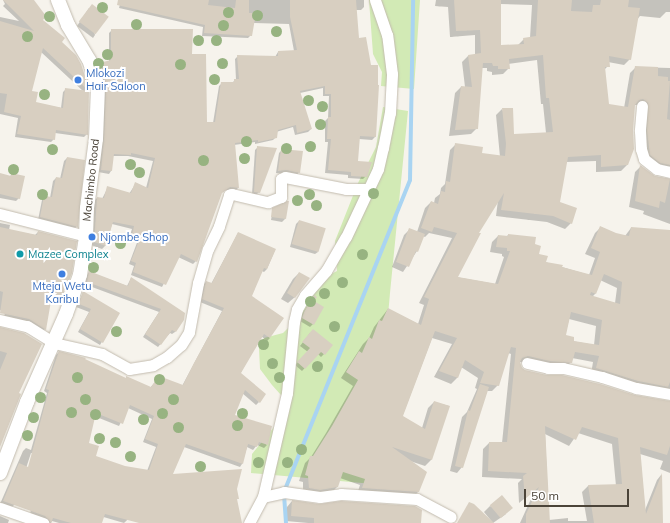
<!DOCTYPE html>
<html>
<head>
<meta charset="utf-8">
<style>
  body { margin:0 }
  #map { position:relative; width:670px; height:523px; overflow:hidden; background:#f6f3ec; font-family:Mulish,sans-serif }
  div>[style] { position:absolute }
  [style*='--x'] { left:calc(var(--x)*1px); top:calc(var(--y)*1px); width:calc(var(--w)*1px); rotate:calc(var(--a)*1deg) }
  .green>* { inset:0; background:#d2eab5 }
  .shadow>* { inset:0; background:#0003 }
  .stream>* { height:4px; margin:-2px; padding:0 2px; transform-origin:2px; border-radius:2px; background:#a9d4f2 }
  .building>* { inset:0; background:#d8cfc1; transform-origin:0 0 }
  .roads { filter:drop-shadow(0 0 1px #c2bbae) drop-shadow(0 0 1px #c2bbae) }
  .minor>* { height:11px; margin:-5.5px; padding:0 5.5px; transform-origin:5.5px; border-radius:5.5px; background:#fff }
  .tertiary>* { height:14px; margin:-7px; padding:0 7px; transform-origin:7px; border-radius:7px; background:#fff }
  .trees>* { width:11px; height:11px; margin:-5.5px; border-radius:50%; background:#97b381 }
  .dots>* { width:11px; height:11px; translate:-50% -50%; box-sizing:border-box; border:2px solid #fff; border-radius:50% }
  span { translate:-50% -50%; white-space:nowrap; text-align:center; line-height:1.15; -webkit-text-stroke:4px #fff; paint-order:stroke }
  .shop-label { font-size:11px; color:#366cbe }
  .left { translate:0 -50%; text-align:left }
  .street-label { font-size:11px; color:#4b4439 }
  .culture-label { font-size:11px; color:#0d838f }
  .scale { position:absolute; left:524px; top:489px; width:105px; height:18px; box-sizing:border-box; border:2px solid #4b4439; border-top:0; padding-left:5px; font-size:12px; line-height:14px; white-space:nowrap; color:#4b4439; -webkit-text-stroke:3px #fff; paint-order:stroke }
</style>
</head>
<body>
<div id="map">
  <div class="green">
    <div style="clip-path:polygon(369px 0,420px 0,414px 89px,381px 86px,382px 72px,373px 54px)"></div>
    <div style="clip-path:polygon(383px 107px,408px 111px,390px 293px,373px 484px,251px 473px,252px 454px,274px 427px,289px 404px,272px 385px,260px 369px,259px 348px,264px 338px,283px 333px,295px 321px,317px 281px,337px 271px,335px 241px,358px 183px,376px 147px)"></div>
  </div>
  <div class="shadow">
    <div style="clip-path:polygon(evenodd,3px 0,33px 0,42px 20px,61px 42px,88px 88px,87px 134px,84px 137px,55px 133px,54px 139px,51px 142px,15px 137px,18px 118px,0 114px,0 17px,19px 21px,3px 6px,5px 4px,3px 0,41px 52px,83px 91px,66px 89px,63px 92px,61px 108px,35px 103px,30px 92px,41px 52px)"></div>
    <div style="clip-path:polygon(121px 0,364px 0,364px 7px,361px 10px,356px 10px,358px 39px,378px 86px,375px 137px,372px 140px,359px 139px,357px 162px,366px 176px,363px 179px,348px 178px,348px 175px,325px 173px,328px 142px,325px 142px,325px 121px,328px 118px,329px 96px,323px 96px,323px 88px,300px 93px,311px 129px,308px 132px,295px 135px,293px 127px,276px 132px,276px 137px,273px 140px,255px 144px,255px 142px,234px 145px,238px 188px,235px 191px,226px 190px,221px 193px,196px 261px,193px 264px,178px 257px,162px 287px,131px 275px,134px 266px,129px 264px,138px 240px,129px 238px,132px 229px,112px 224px,105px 246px,102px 249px,91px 245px,94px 201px,97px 198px,102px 199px,108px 187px,129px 194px,136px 183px,146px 188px,153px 161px,128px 156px,113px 156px,111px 171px,109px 174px,98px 172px,104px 91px,101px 66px,109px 62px,109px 33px,112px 30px,191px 55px,206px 123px,213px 123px,219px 86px,222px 83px,231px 83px,236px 80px,235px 59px,238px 56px,275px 57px,278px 52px,294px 51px,289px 24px,253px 23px,251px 35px,248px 38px,202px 36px,203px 27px,119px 8px)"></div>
    <div style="clip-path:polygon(evenodd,436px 0,670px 0,670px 12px,666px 12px,660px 18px,640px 16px,636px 21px,630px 59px,624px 65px,608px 62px,608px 66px,604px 70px,608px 105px,624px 108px,630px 73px,636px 67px,670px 68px,670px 176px,644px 161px,642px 109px,637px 105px,634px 105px,627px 165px,621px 171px,596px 172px,596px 161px,566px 162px,559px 203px,571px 223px,565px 229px,547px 222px,496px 216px,498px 200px,477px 234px,456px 277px,495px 284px,504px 257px,502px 256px,502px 254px,490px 252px,492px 242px,498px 236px,506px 237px,508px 235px,534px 245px,537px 255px,545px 262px,589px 275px,595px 258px,585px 254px,595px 233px,601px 227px,616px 234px,625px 236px,631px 228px,670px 258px,670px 397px,591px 374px,593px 362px,572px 358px,571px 362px,565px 368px,520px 362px,519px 365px,525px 371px,635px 396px,670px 402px,670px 473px,660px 469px,663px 461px,640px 454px,645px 510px,657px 480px,661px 475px,660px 523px,520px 523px,535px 490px,519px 503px,518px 483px,522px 479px,482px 477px,483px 449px,489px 443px,502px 443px,511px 354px,508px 353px,498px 385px,492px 391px,487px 391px,462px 467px,457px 473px,450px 471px,462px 417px,467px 412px,477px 389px,475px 388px,478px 378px,461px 367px,457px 378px,451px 384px,434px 377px,452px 344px,432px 338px,402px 417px,422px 428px,428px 408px,434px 402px,449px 406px,431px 460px,425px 466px,410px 461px,418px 492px,412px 498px,357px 494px,360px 485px,340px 478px,337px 487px,331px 493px,303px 494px,303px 482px,299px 481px,305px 463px,311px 457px,326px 433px,353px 386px,341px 378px,363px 344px,369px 338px,374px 327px,388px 309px,418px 324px,424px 305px,419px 303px,452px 238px,429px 233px,425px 237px,423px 236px,417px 251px,403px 272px,392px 267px,404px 235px,409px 230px,417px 232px,425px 208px,431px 202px,434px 203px,435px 198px,440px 194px,441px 188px,445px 184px,450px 150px,456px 144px,481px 154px,500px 157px,496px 115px,502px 109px,514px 135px,546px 133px,543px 104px,541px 104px,537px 60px,508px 64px,509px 68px,503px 74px,492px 75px,492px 72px,487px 71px,487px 68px,481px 68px,477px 128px,471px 134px,449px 136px,455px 93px,461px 87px,465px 87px,462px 62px,468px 56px,475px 55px,475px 35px,450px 37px,448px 7px,435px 6px,436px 0,500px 4px,532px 5px,530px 38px,524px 39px,518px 45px,500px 47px,500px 4px,436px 0,600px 280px,617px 288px,615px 303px,592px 297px,595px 294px,600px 280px,436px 0,569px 319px,596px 326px,594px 345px,572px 341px,565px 336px,569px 319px,436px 0,578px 433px,612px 444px,616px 486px,588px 486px,582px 492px,587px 521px,568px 521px,568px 518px,549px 520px,545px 434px,569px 446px,578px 433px)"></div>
    <div style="clip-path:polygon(89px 8px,95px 35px,93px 38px,77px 26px)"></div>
    <div style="clip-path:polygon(258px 147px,259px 192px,256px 195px,252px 194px,255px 150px)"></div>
    <div style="clip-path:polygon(282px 150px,299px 172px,297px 175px,276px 173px,279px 153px)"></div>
    <div style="clip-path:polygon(67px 158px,77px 226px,74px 229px,38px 220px,42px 200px,45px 198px,50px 198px,53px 181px,56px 178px,60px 179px,64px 161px)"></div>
    <div style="clip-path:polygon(641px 166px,653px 176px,670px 179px,670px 224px,643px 214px,644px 211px,629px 207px,635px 172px)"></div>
    <div style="clip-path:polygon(0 174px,9px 177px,12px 174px,19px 198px,16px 201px,0 198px)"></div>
    <div style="clip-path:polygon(287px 203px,285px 219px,282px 222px,271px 220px,273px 209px)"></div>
    <div style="clip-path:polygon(299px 221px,318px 252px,315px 254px,290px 247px,296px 224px)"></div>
    <div style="clip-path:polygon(0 223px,10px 225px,9px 230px,35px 235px,38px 232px,59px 302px,56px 305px,49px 304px,45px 329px,42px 332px,4px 317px,5px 313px,0 310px)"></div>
    <div style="clip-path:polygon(evenodd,238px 233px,275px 250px,267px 269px,264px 272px,262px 271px,250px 296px,270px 338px,267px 341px,261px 336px,240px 374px,259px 402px,256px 405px,242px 393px,234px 415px,267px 445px,264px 448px,257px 445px,253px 450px,247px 447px,242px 464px,240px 467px,184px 447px,171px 475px,236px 489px,238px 498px,236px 501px,241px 523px,149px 523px,142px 506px,124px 523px,83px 511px,94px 523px,59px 523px,52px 521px,51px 523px,46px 523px,30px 515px,40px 455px,31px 453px,14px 505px,11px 508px,0 504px,23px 451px,26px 448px,31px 450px,47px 393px,44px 391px,56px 355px,59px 352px,84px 360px,125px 379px,150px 388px,159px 377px,182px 386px,222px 311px,200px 302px,203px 285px,206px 282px,211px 284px,238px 233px,128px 408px,152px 419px,143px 442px,156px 447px,147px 471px,125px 467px,95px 457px,87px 443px,94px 416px,119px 426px,128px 408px)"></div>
    <div style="clip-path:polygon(89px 272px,127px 286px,131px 278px,184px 313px,175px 332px,172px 334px,170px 333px,158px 347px,143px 337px,159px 312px,84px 284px,87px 275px)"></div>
    <div style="clip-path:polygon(299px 273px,295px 297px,288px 303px,281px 299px,293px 279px)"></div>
    <div style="clip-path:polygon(83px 293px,119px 313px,100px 345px,78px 332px,89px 312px,76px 307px)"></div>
    <div style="clip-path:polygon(314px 297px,313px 324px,310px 327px,300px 321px,301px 315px)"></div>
    <div style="clip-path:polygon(1px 328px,17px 394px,0 442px,0 330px)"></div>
    <div style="clip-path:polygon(310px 333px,324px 354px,321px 357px,318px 354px,302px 371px,295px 365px,308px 352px,300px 346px)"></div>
    <div style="clip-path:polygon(292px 501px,420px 523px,308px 523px,286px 521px,287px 507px)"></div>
    <div style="clip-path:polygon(490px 506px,506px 514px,493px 523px,484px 512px)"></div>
    <div style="clip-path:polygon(0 516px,9px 520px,8px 523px,0 523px)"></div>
  </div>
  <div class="stream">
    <div style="--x:286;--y:523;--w:31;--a:-94"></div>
    <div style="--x:284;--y:492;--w:336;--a:-68"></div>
    <div style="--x:410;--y:180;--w:180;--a:-89"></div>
  </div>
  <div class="building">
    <div style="clip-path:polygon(evenodd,3px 0,34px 0,46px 16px,43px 20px,65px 38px,62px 42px,76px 55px,81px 64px,89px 88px,88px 135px,56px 130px,55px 140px,17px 134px,21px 116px,4px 112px,7px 94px,0 93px,0 21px,34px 31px,3px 0,43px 48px,89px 91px,65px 88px,63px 108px,36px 102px,38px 92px,32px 91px,43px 48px)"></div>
    <div style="clip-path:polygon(118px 0,209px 0,208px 5px,235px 8px,236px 0,249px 0,249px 13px,256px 13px,252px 36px,204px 33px,205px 25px,117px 5px)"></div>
    <div style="clip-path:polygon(290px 0,356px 0,359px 38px,366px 37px,371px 65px,378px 65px,378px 85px,379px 85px,376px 137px,360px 136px,358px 161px,372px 162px,367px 177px,351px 176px,351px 172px,328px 170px,331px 139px,327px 139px,328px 117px,331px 117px,331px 94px,325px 94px,325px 86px,300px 91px,312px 129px,297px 133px,296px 125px,278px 130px,277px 138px,258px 142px,258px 140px,235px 143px,239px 188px,230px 187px,222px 193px,197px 262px,181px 254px,166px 285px,133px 272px,136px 263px,131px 261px,140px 238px,132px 236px,134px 226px,113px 222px,106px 246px,94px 242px,97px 197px,104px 198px,107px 186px,131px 193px,135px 182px,148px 188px,155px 158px,131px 153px,131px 155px,114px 154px,112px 171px,101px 170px,104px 139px,106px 87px,103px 62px,111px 60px,111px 29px,193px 29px,192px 54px,206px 54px,207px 122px,215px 122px,221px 82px,234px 82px,234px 79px,239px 79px,237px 55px,278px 56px,278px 51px,297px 50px,290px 17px)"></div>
    <div style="clip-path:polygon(evenodd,454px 0,501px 0,501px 45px,524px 44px,523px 38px,536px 36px,538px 0,572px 0,571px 11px,592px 12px,593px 5px,600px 5px,601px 0,629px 0,628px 7px,640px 8px,631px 60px,609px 56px,610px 67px,605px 67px,609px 104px,628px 107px,635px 66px,658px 67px,658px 76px,668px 77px,668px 81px,670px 81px,667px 119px,670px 120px,670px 165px,660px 163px,650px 155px,647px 131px,648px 103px,643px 99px,639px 100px,635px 105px,633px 130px,634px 149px,628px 165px,601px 167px,601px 155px,568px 157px,560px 202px,577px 208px,572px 224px,553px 216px,501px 210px,504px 193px,479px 233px,481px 233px,458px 277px,498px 284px,510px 251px,507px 251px,507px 248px,496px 247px,498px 235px,508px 236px,508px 234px,536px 237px,535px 244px,541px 246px,539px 254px,548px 256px,546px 262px,563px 265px,562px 267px,592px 275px,600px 252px,591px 248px,600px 226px,616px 233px,629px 236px,631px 227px,670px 230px,670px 382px,668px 387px,638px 381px,596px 368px,599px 356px,575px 352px,572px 363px,549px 361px,528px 356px,522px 358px,520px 362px,522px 368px,525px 370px,547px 375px,562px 375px,600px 384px,635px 395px,670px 401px,670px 446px,667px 455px,640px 447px,646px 514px,662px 473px,663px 523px,594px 523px,588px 485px,622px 484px,618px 438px,582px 427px,576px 440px,545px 426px,550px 523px,526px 523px,526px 514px,539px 487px,525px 499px,523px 476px,527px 473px,488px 471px,489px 442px,507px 442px,516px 348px,511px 347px,499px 386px,480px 383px,484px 372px,465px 360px,458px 378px,439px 371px,457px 338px,435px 331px,403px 416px,425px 429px,434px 401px,450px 406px,432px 460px,392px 447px,427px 472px,419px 492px,362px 488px,365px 479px,343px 472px,338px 487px,320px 490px,309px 488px,308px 476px,305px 475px,310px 456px,313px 456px,332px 426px,358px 380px,346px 372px,359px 351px,362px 353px,369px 337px,372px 339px,379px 320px,382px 321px,388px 308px,421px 325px,429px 299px,424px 297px,457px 233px,434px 227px,432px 232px,421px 228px,431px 201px,438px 204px,441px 191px,445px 192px,446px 181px,450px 182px,455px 143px,483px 147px,482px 153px,505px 156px,506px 144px,502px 108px,513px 108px,514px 134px,553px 132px,549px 98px,546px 98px,543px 55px,509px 59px,510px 69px,498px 69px,498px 66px,493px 66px,492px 63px,483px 63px,478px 129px,455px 130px,461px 86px,472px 87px,468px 55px,481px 53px,480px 30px,456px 31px,454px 0,604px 274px,622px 282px,620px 304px,590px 295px,591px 292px,596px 294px,604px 274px,454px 0,571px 312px,602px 320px,599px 345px,574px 341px,574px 337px,566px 335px,571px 312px)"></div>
    <div style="left:92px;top:4px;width:21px;height:22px;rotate:37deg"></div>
    <div style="clip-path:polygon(257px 146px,277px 148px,260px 193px,254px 192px)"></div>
    <div style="clip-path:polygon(281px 149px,303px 151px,300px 173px,286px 170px,278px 171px)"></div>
    <div style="clip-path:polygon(67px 157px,85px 160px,78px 227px,40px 217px,44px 196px,52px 197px,56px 177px,62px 178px)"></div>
    <div style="clip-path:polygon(640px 165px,655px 176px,670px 179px,665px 203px,660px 201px,659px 208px,635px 201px)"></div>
    <div style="clip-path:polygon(0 173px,11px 176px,11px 173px,25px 176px,20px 199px,0 194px)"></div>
    <div style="clip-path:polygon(287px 201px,289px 201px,286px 219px,271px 217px,272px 208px)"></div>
    <div style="left:299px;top:220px;width:28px;height:25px;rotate:17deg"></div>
    <div style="clip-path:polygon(0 227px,37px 235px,38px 231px,77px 241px,72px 273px,60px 303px,51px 301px,46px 330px,29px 319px,0 313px,3px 292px,0 291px)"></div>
    <div style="clip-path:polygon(409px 228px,425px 234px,418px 252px,416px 251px,409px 267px,396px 262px)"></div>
    <div style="clip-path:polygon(evenodd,238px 232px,276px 249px,267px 269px,264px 268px,252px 296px,284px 318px,270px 338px,264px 334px,241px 373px,266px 394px,260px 403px,245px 390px,235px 415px,272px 426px,268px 445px,259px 442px,257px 447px,248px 444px,243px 464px,186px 444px,173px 474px,242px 469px,237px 489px,239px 499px,237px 499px,242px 523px,139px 523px,105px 514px,102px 523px,71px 523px,53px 518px,51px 523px,45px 516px,3px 501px,19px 463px,28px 467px,49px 390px,46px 389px,59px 351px,86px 358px,85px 359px,126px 378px,126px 376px,151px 387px,159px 376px,183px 385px,194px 363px,224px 308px,202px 299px,206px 281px,212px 283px,238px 232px,130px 405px,154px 416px,145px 439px,158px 444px,149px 470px,125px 466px,96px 456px,99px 446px,89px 443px,96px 413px,123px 424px,130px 405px)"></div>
    <div style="clip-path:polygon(89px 271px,128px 286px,131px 277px,185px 313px,184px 320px,176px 332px,172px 330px,161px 345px,145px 334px,161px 309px,87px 282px)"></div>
    <div style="clip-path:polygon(299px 272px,310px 278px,295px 298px,287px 293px)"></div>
    <div style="clip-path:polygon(83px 291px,120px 313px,103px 343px,80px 329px,91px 309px,79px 304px)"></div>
    <div style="clip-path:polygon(314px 295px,317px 297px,314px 301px,324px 307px,314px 325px,302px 318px,304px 312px)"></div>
    <div style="clip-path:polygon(0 327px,24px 333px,42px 344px,19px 393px,21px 394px,0 447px,0 370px,7px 353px,0 351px)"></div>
    <div style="clip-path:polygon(313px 329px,333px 345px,325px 355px,321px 352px,305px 369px,297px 362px,310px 348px,302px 342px)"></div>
    <div style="clip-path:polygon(480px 384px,489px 387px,463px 468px,455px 466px,468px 410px,470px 411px)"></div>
    <div style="left:502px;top:495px;width:17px;height:16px;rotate:50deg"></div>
    <div style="clip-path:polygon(292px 500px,319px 504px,341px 501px,415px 506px,422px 510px,421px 523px,314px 523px,314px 518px,291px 516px)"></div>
    <div style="clip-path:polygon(469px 502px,474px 504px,494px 523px,457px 523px)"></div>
  </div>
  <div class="roads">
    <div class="minor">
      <div style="--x:642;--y:106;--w:25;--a:95"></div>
      <div style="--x:640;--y:131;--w:18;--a:87"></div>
      <div style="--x:641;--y:149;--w:10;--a:73"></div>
      <div style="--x:644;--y:159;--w:16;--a:38"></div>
      <div style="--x:657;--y:169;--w:13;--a:13"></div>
      <div style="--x:0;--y:214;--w:89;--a:14.3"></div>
      <div style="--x:0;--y:320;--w:28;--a:13"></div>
      <div style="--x:27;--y:326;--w:32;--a:32"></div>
      <div style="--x:54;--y:343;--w:49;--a:12.9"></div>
      <div style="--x:102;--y:354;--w:31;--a:29"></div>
      <div style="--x:129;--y:369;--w:24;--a:-9"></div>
      <div style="--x:153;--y:365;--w:16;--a:-30"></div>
      <div style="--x:167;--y:357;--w:18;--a:-41"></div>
      <div style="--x:181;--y:345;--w:15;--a:-58"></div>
      <div style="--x:189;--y:332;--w:50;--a:-79.6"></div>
      <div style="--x:198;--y:283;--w:35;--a:-74"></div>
      <div style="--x:208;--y:249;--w:25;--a:-64"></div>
      <div style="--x:219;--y:226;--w:33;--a:-72"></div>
      <div style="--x:229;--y:195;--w:3;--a:-18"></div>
      <div style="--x:232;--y:194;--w:37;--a:13"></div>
      <div style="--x:268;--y:202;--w:14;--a:-21"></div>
      <div style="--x:281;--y:197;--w:18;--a:-90"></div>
      <div style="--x:281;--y:179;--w:4;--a:-27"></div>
      <div style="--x:285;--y:177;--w:62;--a:11.1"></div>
      <div style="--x:346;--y:189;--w:22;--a:0"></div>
      <div style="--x:527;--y:363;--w:22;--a:13"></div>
      <div style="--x:548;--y:368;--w:15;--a:0"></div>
      <div style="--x:563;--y:368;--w:40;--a:13"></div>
      <div style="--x:602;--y:377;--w:36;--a:18"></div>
      <div style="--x:636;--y:388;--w:35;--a:10"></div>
      <div style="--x:263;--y:497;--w:107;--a:-77"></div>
      <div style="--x:287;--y:393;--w:71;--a:-84.4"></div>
      <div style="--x:294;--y:322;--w:13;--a:-77"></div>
      <div style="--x:297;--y:309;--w:16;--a:-60"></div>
      <div style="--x:305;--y:295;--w:32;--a:-49"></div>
      <div style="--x:326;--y:271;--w:39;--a:-60"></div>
      <div style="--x:346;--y:237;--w:75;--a:-64.8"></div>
      <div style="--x:378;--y:169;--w:22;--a:-77"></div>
      <div style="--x:383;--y:148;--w:36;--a:-79"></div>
      <div style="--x:390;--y:113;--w:39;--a:-87"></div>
      <div style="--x:392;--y:74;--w:39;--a:-97"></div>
      <div style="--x:387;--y:35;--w:37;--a:-109"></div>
      <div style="--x:0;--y:508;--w:46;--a:19.2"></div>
      <div style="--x:249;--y:523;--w:30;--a:-62"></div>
      <div style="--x:263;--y:497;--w:22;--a:-13"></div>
      <div style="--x:284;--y:492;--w:36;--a:8"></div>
      <div style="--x:320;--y:497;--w:21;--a:-8"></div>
      <div style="--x:341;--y:494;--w:76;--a:3.8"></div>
      <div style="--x:417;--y:499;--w:38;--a:28"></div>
    </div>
    <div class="tertiary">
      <div style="--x:0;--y:473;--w:76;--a:-69.2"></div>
      <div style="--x:27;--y:402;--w:96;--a:-66.1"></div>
      <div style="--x:66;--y:314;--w:41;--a:-70.3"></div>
      <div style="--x:80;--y:275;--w:39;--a:-81"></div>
      <div style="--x:86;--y:236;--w:28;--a:-88"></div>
      <div style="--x:87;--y:208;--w:70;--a:-82.6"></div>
      <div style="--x:96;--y:139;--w:52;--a:-87.8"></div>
      <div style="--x:98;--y:87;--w:28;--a:-108"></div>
      <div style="--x:89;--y:60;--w:41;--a:-121"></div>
      <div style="--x:68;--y:25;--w:27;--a:-112"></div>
    </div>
  </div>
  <div class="trees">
    <div style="left:102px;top:7px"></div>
    <div style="left:228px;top:12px"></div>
    <div style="left:257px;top:15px"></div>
    <div style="left:49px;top:16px"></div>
    <div style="left:136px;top:24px"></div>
    <div style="left:223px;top:25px"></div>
    <div style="left:276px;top:31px"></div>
    <div style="left:27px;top:36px"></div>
    <div style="left:198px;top:40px"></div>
    <div style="left:216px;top:40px"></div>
    <div style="left:107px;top:54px"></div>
    <div style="left:98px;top:63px"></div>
    <div style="left:222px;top:63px"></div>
    <div style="left:180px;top:64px"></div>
    <div style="left:214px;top:79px"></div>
    <div style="left:44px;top:94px"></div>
    <div style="left:308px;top:100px"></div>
    <div style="left:322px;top:106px"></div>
    <div style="left:320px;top:124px"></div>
    <div style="left:246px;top:141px"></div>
    <div style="left:310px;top:146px"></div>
    <div style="left:286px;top:148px"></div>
    <div style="left:52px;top:149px"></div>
    <div style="left:244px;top:158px"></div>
    <div style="left:203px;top:160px"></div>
    <div style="left:130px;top:164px"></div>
    <div style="left:13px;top:169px"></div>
    <div style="left:139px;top:172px"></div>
    <div style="left:373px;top:193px"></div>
    <div style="left:42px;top:194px"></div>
    <div style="left:309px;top:194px"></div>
    <div style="left:297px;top:200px"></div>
    <div style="left:316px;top:205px"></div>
    <div style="left:120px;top:243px"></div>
    <div style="left:362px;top:254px"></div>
    <div style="left:93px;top:267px"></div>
    <div style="left:342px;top:282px"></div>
    <div style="left:324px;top:293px"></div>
    <div style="left:310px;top:301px"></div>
    <div style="left:334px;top:326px"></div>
    <div style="left:116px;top:331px"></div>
    <div style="left:263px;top:344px"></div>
    <div style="left:272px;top:363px"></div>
    <div style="left:317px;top:366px"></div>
    <div style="left:77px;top:377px"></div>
    <div style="left:279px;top:377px"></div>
    <div style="left:159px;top:379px"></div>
    <div style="left:40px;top:397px"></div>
    <div style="left:85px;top:399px"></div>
    <div style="left:173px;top:399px"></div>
    <div style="left:71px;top:412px"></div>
    <div style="left:162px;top:413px"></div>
    <div style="left:242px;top:413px"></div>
    <div style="left:95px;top:414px"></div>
    <div style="left:33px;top:417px"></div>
    <div style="left:143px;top:419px"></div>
    <div style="left:237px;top:425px"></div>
    <div style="left:178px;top:427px"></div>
    <div style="left:27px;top:435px"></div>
    <div style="left:99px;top:438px"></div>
    <div style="left:115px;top:442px"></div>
    <div style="left:301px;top:449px"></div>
    <div style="left:130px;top:456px"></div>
    <div style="left:258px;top:462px"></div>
    <div style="left:287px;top:462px"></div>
    <div style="left:200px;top:466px"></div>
  </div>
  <div class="dots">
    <div style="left:78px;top:80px;background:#3f7fe0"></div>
    <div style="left:92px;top:237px;background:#3f7fe0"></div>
    <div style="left:20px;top:254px;background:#0f9aa8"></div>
    <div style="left:62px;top:274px;background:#3f7fe0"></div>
  </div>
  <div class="shop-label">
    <span class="left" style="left:86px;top:80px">Mlokozi<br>Hair Saloon</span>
    <span class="left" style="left:100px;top:237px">Njombe Shop</span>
    <span style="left:62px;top:293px">Mteja Wetu<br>Karibu</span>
  </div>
  <div class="street-label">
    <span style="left:91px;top:180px;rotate:-84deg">Machimbo Road</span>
  </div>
  <div class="culture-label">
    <span class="left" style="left:28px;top:254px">Mazee Complex</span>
  </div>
  <div class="scale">50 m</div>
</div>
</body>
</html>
